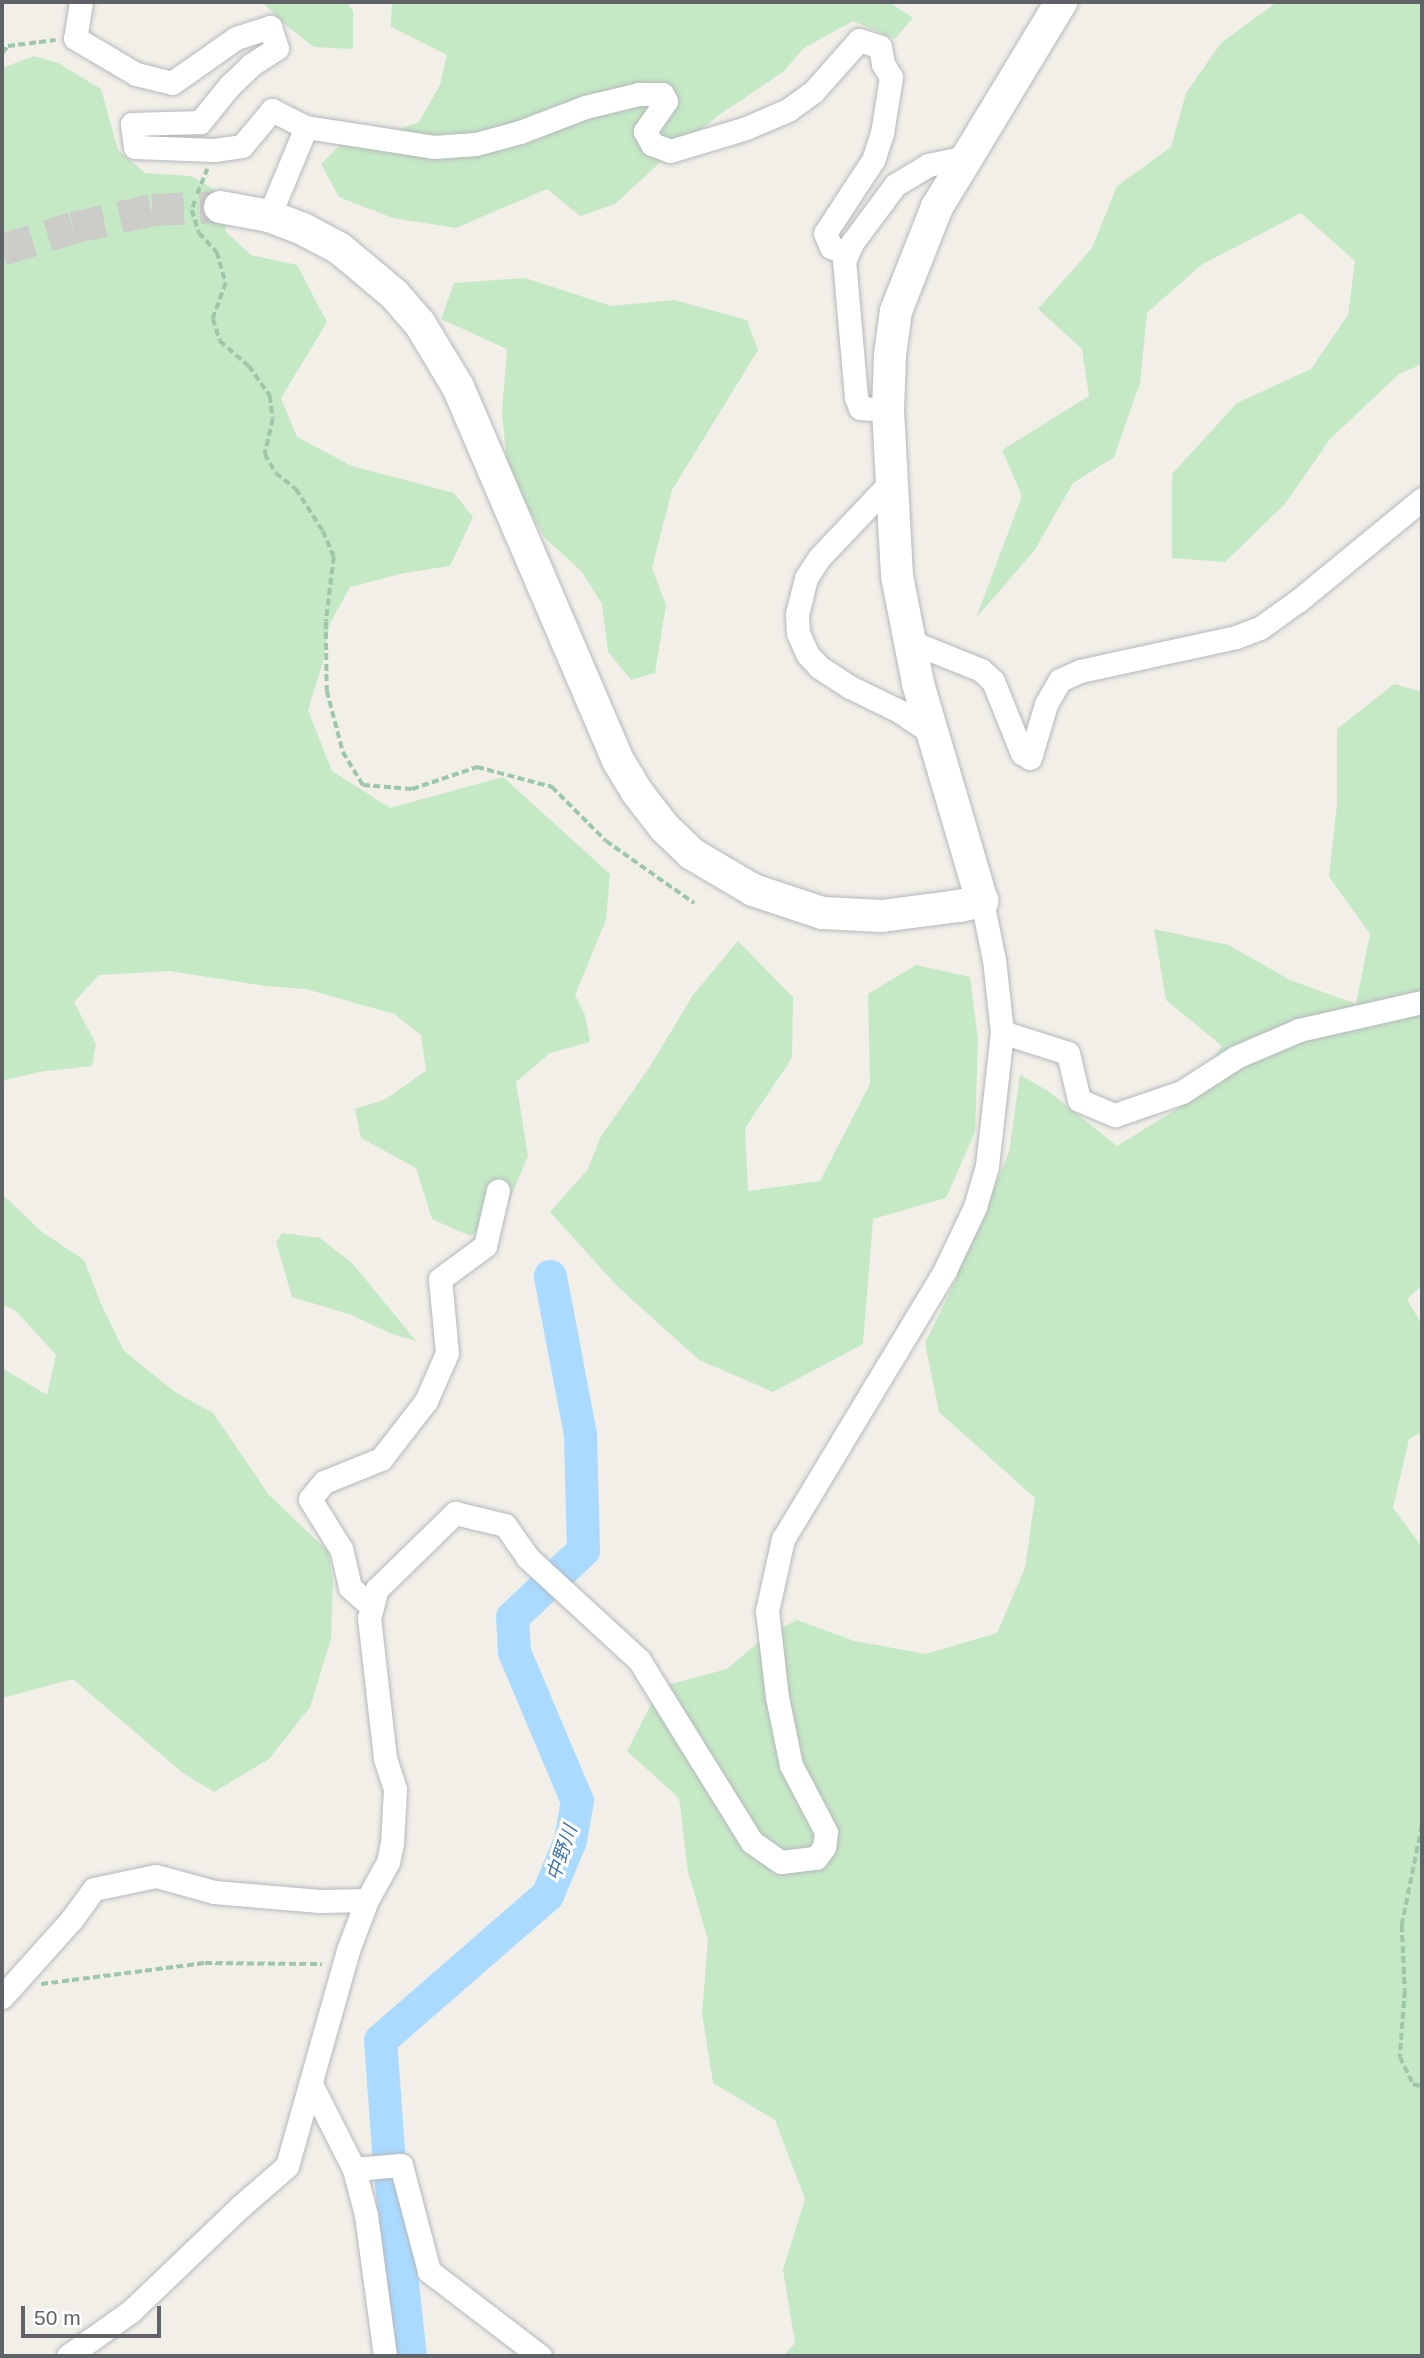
<!DOCTYPE html>
<html>
<head>
<meta charset="utf-8">
<style>
  body { margin:0 }
  #map { position:relative; width:1424px; height:2358px; overflow:hidden; background:#f1efe8; font-family:Helvetica,"Noto Sans JP",sans-serif }
  div>[style] { position:absolute }
  [style*='--x'] { left:calc(var(--x)*1px); top:calc(var(--y)*1px); width:calc(var(--w)*1px); rotate:calc(var(--a)*1deg) }
  .green>* { inset:0; background:#c5e8c5 }
  .river>* { height:33px; margin:-16.5px; padding:0 16.5px; transform-origin:16.5px; border-radius:16.5px; background:#aadaff }
  .secondary-tunnel>* { height:32px; margin-top:-16px; transform-origin:0; background:repeating-linear-gradient(90deg,#ccccc8 0 32px,transparent 0 48px) }
  .path>* { height:3.5px; margin-top:-1.75px; transform-origin:0; background:repeating-linear-gradient(90deg,#9cc7a9 0 7px,transparent 0 10.5px) }
  .roads { filter:drop-shadow(0 0 2px #b5b8bc) drop-shadow(0 0 2px #b5b8bc) }
  .street>* { height:23px; margin:-11.5px; padding:0 11.5px; transform-origin:11.5px; border-radius:11.5px; background:#fff }
  .secondary>* { height:32px; margin:-16px; padding:0 16px; transform-origin:16px; border-radius:16px; background:#fff }
  span { translate:-50% -50%; white-space:nowrap; text-align:center; line-height:1.15; -webkit-text-stroke:6px #fff; paint-order:stroke }
  .water-label { font-size:19px; color:#4174aa; font-style:italic }
  .frame { position:absolute; inset:0; border:4px solid #5f6368; pointer-events:none }
  .scale { position:absolute; left:21px; top:2306px; width:140px; height:32px; box-sizing:border-box; border:4px solid #5f6368; border-top:0; padding-left:9px; font-size:21px; line-height:24px; white-space:nowrap; color:#5f6368; -webkit-text-stroke:5px #fff; paint-order:stroke }
</style>
</head>
<body>
<div id="map">
  <div class="green">
    <div style="clip-path:polygon(262px 2px,347px 2px,353px 11px,353px 49px,314px 47px,282px 22px)"></div>
    <div style="clip-path:polygon(392px 2px,889px 2px,913px 18px,895px 39px,853px 21px,804px 48px,783px 72px,719px 115px,666px 157px,615px 204px,580px 216px,547px 189px,456px 228px,393px 218px,339px 197px,321px 164px,349px 136px,382px 136px,419px 122px,440px 85px,447px 55px,391px 27px)"></div>
    <div style="clip-path:polygon(1277px 2px,1422px 2px,1422px 364px,1399px 374px,1330px 439px,1285px 504px,1225px 562px,1172px 558px,1172px 474px,1237px 403px,1311px 369px,1348px 315px,1355px 261px,1301px 213px,1201px 265px,1147px 313px,1140px 383px,1114px 457px,1073px 483px,1034px 551px,976px 618px,1022px 496px,1002px 450px,1089px 396px,1082px 349px,1038px 309px,1092px 248px,1117px 186px,1171px 147px,1186px 93px,1221px 43px)"></div>
    <div style="clip-path:polygon(34px 56px,58px 63px,101px 89px,118px 150px,145px 173px,191px 176px,222px 194px,226px 232px,251px 255px,297px 265px,327px 322px,281px 398px,297px 437px,352px 466px,454px 493px,473px 517px,450px 566px,404px 573px,350px 587px,330px 623px,323px 662px,308px 710px,332px 771px,390px 808px,503px 777px,610px 874px,606px 920px,575px 995px,585px 1015px,590px 1042px,550px 1053px,516px 1082px,528px 1156px,505px 1210px,470px 1236px,432px 1219px,416px 1168px,361px 1138px,355px 1109px,384px 1100px,426px 1071px,421px 1035px,394px 1014px,306px 989px,266px 986px,169px 971px,99px 975px,74px 1002px,96px 1044px,92px 1066px,39px 1072px,2px 1081px,2px 68px)"></div>
    <div style="clip-path:polygon(525px 278px,611px 306px,674px 300px,747px 320px,758px 350px,672px 490px,652px 568px,666px 605px,655px 673px,631px 680px,608px 652px,602px 604px,582px 572px,544px 537px,508px 472px,502px 413px,507px 349px,441px 319px,454px 283px)"></div>
    <div style="clip-path:polygon(1394px 684px,1422px 692px,1422px 1285px,1407px 1299px,1422px 1325px,1422px 1432px,1409px 1439px,1393px 1508px,1422px 1547px,1422px 2356px,783px 2356px,795px 2343px,783px 2270px,805px 2199px,775px 2120px,713px 2083px,702px 2013px,708px 1940px,688px 1872px,679px 1798px,627px 1751px,660px 1687px,727px 1669px,767px 1635px,797px 1620px,854px 1641px,926px 1654px,997px 1633px,1025px 1568px,1035px 1498px,939px 1412px,925px 1343px,957px 1278px,961px 1245px,991px 1195px,1009px 1152px,1020px 1075px,1048px 1091px,1117px 1146px,1180px 1107px,1222px 1046px,1166px 1000px,1154px 929px,1228px 945px,1290px 980px,1356px 1004px,1370px 934px,1329px 877px,1337px 805px,1337px 729px)"></div>
    <div style="clip-path:polygon(738px 941px,793px 997px,792px 1058px,745px 1128px,748px 1191px,820px 1181px,870px 1084px,868px 994px,916px 965px,970px 977px,978px 1040px,975px 1132px,946px 1198px,873px 1219px,863px 1344px,773px 1392px,699px 1360px,617px 1286px,550px 1212px,588px 1169px,601px 1136px,649px 1068px,693px 995px)"></div>
    <div style="clip-path:polygon(2px 1194px,42px 1232px,84px 1260px,101px 1304px,124px 1351px,175px 1392px,213px 1413px,269px 1495px,328px 1551px,333px 1582px,331px 1639px,310px 1707px,269px 1759px,214px 1792px,183px 1773px,73px 1679px,2px 1698px,2px 1368px,47px 1395px,56px 1355px,15px 1310px,2px 1305px)"></div>
    <div style="clip-path:polygon(282px 1233px,320px 1238px,353px 1264px,416px 1341px,392px 1334px,349px 1314px,292px 1297px,276px 1242px)"></div>
  </div>
  <div class="river">
    <div style="--x:410;--y:2356;--w:181;--a:-96.3"></div>
    <div style="--x:390;--y:2176;--w:136;--a:-94.2"></div>
    <div style="--x:380;--y:2040;--w:221;--a:-41"></div>
    <div style="--x:547;--y:1895;--w:60;--a:-67.3"></div>
    <div style="--x:570;--y:1840;--w:40;--a:-80"></div>
    <div style="--x:577;--y:1801;--w:162;--a:-112.9"></div>
    <div style="--x:514;--y:1652;--w:35;--a:-93"></div>
    <div style="--x:512;--y:1617;--w:98;--a:-43.3"></div>
    <div style="--x:583;--y:1550;--w:116;--a:-91.5"></div>
    <div style="--x:580;--y:1434;--w:161;--a:-100.8"></div>
  </div>
  <div class="secondary-tunnel">
    <div style="--x:2;--y:250;--w:74;--a:-17.2"></div>
    <div style="--x:73;--y:228;--w:81;--a:-12.8"></div>
    <div style="--x:152;--y:210;--w:68;--a:-2.5"></div>
  </div>
  <div class="path">
    <div style="--x:2;--y:53;--w:9;--a:-49"></div>
    <div style="--x:8;--y:46;--w:48;--a:-7.1"></div>
    <div style="--x:197;--y:194;--w:27;--a:-68"></div>
    <div style="--x:195;--y:201;--w:9;--a:108"></div>
    <div style="--x:192;--y:210;--w:24;--a:73"></div>
    <div style="--x:199;--y:233;--w:26;--a:47"></div>
    <div style="--x:217;--y:252;--w:32;--a:74"></div>
    <div style="--x:226;--y:283;--w:38;--a:110"></div>
    <div style="--x:213;--y:319;--w:23;--a:72"></div>
    <div style="--x:220;--y:341;--w:38;--a:41"></div>
    <div style="--x:249;--y:366;--w:37;--a:55"></div>
    <div style="--x:270;--y:396;--w:23;--a:83"></div>
    <div style="--x:273;--y:419;--w:36;--a:103"></div>
    <div style="--x:265;--y:454;--w:22;--a:60"></div>
    <div style="--x:276;--y:473;--w:26;--a:39"></div>
    <div style="--x:296;--y:489;--w:50;--a:57.3"></div>
    <div style="--x:323;--y:531;--w:28;--a:67"></div>
    <div style="--x:334;--y:557;--w:65;--a:97"></div>
    <div style="--x:326;--y:622;--w:69;--a:89.2"></div>
    <div style="--x:327;--y:691;--w:63;--a:75.3"></div>
    <div style="--x:343;--y:752;--w:39;--a:59"></div>
    <div style="--x:363;--y:785;--w:49;--a:4.7"></div>
    <div style="--x:412;--y:789;--w:69;--a:-18.7"></div>
    <div style="--x:477;--y:767;--w:78;--a:14.9"></div>
    <div style="--x:552;--y:787;--w:76;--a:45"></div>
    <div style="--x:606;--y:841;--w:108;--a:35.2"></div>
    <div style="--x:1422;--y:1826;--w:101;--a:101.4"></div>
    <div style="--x:1402;--y:1925;--w:66;--a:87.4"></div>
    <div style="--x:1405;--y:1991;--w:66;--a:94.3"></div>
    <div style="--x:1400;--y:2057;--w:30;--a:64"></div>
    <div style="--x:1413;--y:2084;--w:9;--a:18"></div>
    <div style="--x:41;--y:1984;--w:165;--a:-7.3"></div>
    <div style="--x:205;--y:1963;--w:117;--a:0.5"></div>
  </div>
  <div class="roads">
    <div class="street">
      <div style="--x:81;--y:2;--w:36;--a:99"></div>
      <div style="--x:75;--y:38;--w:71;--a:30.5"></div>
      <div style="--x:136;--y:74;--w:37;--a:14"></div>
      <div style="--x:172;--y:83;--w:78;--a:-35.1"></div>
      <div style="--x:236;--y:38;--w:36;--a:-18"></div>
      <div style="--x:270;--y:27;--w:22;--a:72"></div>
      <div style="--x:277;--y:48;--w:31;--a:147"></div>
      <div style="--x:251;--y:65;--w:29;--a:136"></div>
      <div style="--x:230;--y:85;--w:48;--a:129"></div>
      <div style="--x:200;--y:122;--w:68;--a:178.3"></div>
      <div style="--x:132;--y:124;--w:23;--a:83"></div>
      <div style="--x:135;--y:147;--w:79;--a:2.2"></div>
      <div style="--x:214;--y:150;--w:28;--a:-8"></div>
      <div style="--x:242;--y:146;--w:47;--a:-50.2"></div>
      <div style="--x:272;--y:110;--w:38;--a:27"></div>
      <div style="--x:306;--y:127;--w:129;--a:8.9"></div>
      <div style="--x:433;--y:147;--w:43;--a:-4"></div>
      <div style="--x:476;--y:144;--w:46;--a:-15.3"></div>
      <div style="--x:520;--y:132;--w:70;--a:-21"></div>
      <div style="--x:585;--y:107;--w:56;--a:-13.5"></div>
      <div style="--x:639;--y:94;--w:23;--a:0"></div>
      <div style="--x:662;--y:94;--w:8;--a:60"></div>
      <div style="--x:666;--y:101;--w:37;--a:125"></div>
      <div style="--x:645;--y:131;--w:15;--a:62"></div>
      <div style="--x:652;--y:144;--w:19;--a:21"></div>
      <div style="--x:670;--y:151;--w:79;--a:-16.8"></div>
      <div style="--x:746;--y:128;--w:46;--a:-23.2"></div>
      <div style="--x:788;--y:110;--w:31;--a:-36"></div>
      <div style="--x:813;--y:92;--w:69;--a:-48.5"></div>
      <div style="--x:859;--y:40;--w:22;--a:18"></div>
      <div style="--x:880;--y:47;--w:17;--a:80"></div>
      <div style="--x:883;--y:64;--w:15;--a:58"></div>
      <div style="--x:891;--y:77;--w:57;--a:99.1"></div>
      <div style="--x:882;--y:133;--w:28;--a:108"></div>
      <div style="--x:873;--y:160;--w:87;--a:123.3"></div>
      <div style="--x:825;--y:233;--w:15;--a:67"></div>
      <div style="--x:831;--y:247;--w:16;--a:22"></div>
      <div style="--x:269;--y:216;--w:96;--a:-67.4"></div>
      <div style="--x:888;--y:410;--w:28;--a:-176"></div>
      <div style="--x:860;--y:408;--w:12;--a:-110"></div>
      <div style="--x:856;--y:397;--w:137;--a:-95"></div>
      <div style="--x:844;--y:261;--w:20;--a:-66"></div>
      <div style="--x:852;--y:243;--w:72;--a:-53.4"></div>
      <div style="--x:895;--y:185;--w:39;--a:-31"></div>
      <div style="--x:928;--y:165;--w:39;--a:-12"></div>
      <div style="--x:891;--y:482;--w:105;--a:133.5"></div>
      <div style="--x:819;--y:558;--w:24;--a:123"></div>
      <div style="--x:806;--y:578;--w:37;--a:104"></div>
      <div style="--x:797;--y:614;--w:19;--a:87"></div>
      <div style="--x:798;--y:633;--w:24;--a:66"></div>
      <div style="--x:808;--y:655;--w:16;--a:47"></div>
      <div style="--x:819;--y:667;--w:37;--a:33"></div>
      <div style="--x:850;--y:687;--w:55;--a:26.1"></div>
      <div style="--x:899;--y:711;--w:40;--a:34"></div>
      <div style="--x:909;--y:641;--w:78;--a:21.9"></div>
      <div style="--x:981;--y:670;--w:16;--a:43"></div>
      <div style="--x:993;--y:681;--w:78;--a:68.1"></div>
      <div style="--x:1022;--y:753;--w:9;--a:32"></div>
      <div style="--x:1030;--y:758;--w:56;--a:-73.5"></div>
      <div style="--x:1046;--y:704;--w:28;--a:-60"></div>
      <div style="--x:1060;--y:680;--w:22;--a:-24"></div>
      <div style="--x:1080;--y:671;--w:160;--a:-12.3"></div>
      <div style="--x:1236;--y:637;--w:26;--a:-21"></div>
      <div style="--x:1260;--y:628;--w:48;--a:-35.7"></div>
      <div style="--x:1299;--y:600;--w:159;--a:-39.4"></div>
      <div style="--x:1002;--y:1032;--w:69;--a:17.7"></div>
      <div style="--x:1068;--y:1053;--w:48;--a:76.8"></div>
      <div style="--x:1079;--y:1100;--w:39;--a:23"></div>
      <div style="--x:1115;--y:1115;--w:71;--a:-18.9"></div>
      <div style="--x:1182;--y:1092;--w:64;--a:-32.9"></div>
      <div style="--x:1236;--y:1057;--w:69;--a:-23.2"></div>
      <div style="--x:1299;--y:1030;--w:126;--a:-12.8"></div>
      <div style="--x:372;--y:1607;--w:30;--a:-138"></div>
      <div style="--x:350;--y:1587;--w:39;--a:-103"></div>
      <div style="--x:341;--y:1549;--w:59;--a:-121.8"></div>
      <div style="--x:310;--y:1499;--w:22;--a:-51"></div>
      <div style="--x:324;--y:1482;--w:61;--a:-22"></div>
      <div style="--x:381;--y:1459;--w:73;--a:-52.2"></div>
      <div style="--x:426;--y:1401;--w:52;--a:-66.4"></div>
      <div style="--x:447;--y:1353;--w:74;--a:-95.4"></div>
      <div style="--x:440;--y:1279;--w:56;--a:-36.3"></div>
      <div style="--x:485;--y:1246;--w:57;--a:-76.9"></div>
      <div style="--x:2;--y:1997;--w:105;--a:-48.1"></div>
      <div style="--x:72;--y:1919;--w:37;--a:-54"></div>
      <div style="--x:94;--y:1889;--w:63;--a:-11.8"></div>
      <div style="--x:156;--y:1876;--w:60;--a:15.4"></div>
      <div style="--x:214;--y:1892;--w:106;--a:4.9"></div>
      <div style="--x:320;--y:1901;--w:47;--a:-1.2"></div>
      <div style="--x:312;--y:2086;--w:93;--a:63.2"></div>
      <div style="--x:354;--y:2169;--w:48;--a:75.4"></div>
      <div style="--x:366;--y:2215;--w:142;--a:82.3"></div>
      <div style="--x:354;--y:2169;--w:47;--a:-4.9"></div>
      <div style="--x:401;--y:2165;--w:110;--a:75.2"></div>
      <div style="--x:429;--y:2271;--w:140;--a:37.4"></div>
      <div style="--x:68;--y:2356;--w:77;--a:-35.5"></div>
      <div style="--x:131;--y:2311;--w:152;--a:-43.7"></div>
      <div style="--x:241;--y:2206;--w:61;--a:-41"></div>
      <div style="--x:287;--y:2166;--w:224;--a:-74.2"></div>
      <div style="--x:348;--y:1950;--w:53;--a:-69.2"></div>
      <div style="--x:367;--y:1900;--w:43;--a:-61.1"></div>
      <div style="--x:388;--y:1862;--w:19;--a:-78"></div>
      <div style="--x:392;--y:1843;--w:54;--a:-86.8"></div>
      <div style="--x:395;--y:1789;--w:33;--a:-108"></div>
      <div style="--x:385;--y:1758;--w:141;--a:-96.5"></div>
      <div style="--x:369;--y:1618;--w:30;--a:-75"></div>
      <div style="--x:377;--y:1589;--w:109;--a:-44.3"></div>
      <div style="--x:455;--y:1513;--w:51;--a:13.5"></div>
      <div style="--x:505;--y:1525;--w:39;--a:55"></div>
      <div style="--x:527;--y:1557;--w:152;--a:42.6"></div>
      <div style="--x:639;--y:1660;--w:214;--a:58.2"></div>
      <div style="--x:752;--y:1842;--w:35;--a:35"></div>
      <div style="--x:781;--y:1862;--w:35;--a:-7"></div>
      <div style="--x:816;--y:1858;--w:14;--a:-54"></div>
      <div style="--x:824;--y:1847;--w:15;--a:-82"></div>
      <div style="--x:826;--y:1832;--w:76;--a:-117.6"></div>
      <div style="--x:791;--y:1765;--w:69;--a:-101.6"></div>
      <div style="--x:777;--y:1697;--w:87;--a:-96.6"></div>
      <div style="--x:767;--y:1611;--w:74;--a:-77.5"></div>
      <div style="--x:783;--y:1539;--w:314;--a:-58.9"></div>
      <div style="--x:945;--y:1270;--w:70;--a:-64.5"></div>
      <div style="--x:975;--y:1207;--w:43;--a:-73.7"></div>
      <div style="--x:987;--y:1166;--w:135;--a:-83.6"></div>
      <div style="--x:1002;--y:1032;--w:72;--a:-96.3"></div>
      <div style="--x:994;--y:960;--w:60;--a:-101.5"></div>
    </div>
    <div class="secondary">
      <div style="--x:220;--y:207;--w:50;--a:10.4"></div>
      <div style="--x:269;--y:216;--w:34;--a:21"></div>
      <div style="--x:301;--y:228;--w:43;--a:27.8"></div>
      <div style="--x:339;--y:248;--w:72;--a:39.9"></div>
      <div style="--x:394;--y:294;--w:40;--a:49"></div>
      <div style="--x:420;--y:324;--w:74;--a:58.9"></div>
      <div style="--x:458;--y:387;--w:408;--a:66.8"></div>
      <div style="--x:619;--y:762;--w:35;--a:59"></div>
      <div style="--x:637;--y:792;--w:44;--a:52.4"></div>
      <div style="--x:664;--y:827;--w:39;--a:44"></div>
      <div style="--x:692;--y:854;--w:71;--a:30.5"></div>
      <div style="--x:753;--y:890;--w:73;--a:18.4"></div>
      <div style="--x:822;--y:913;--w:60;--a:2.9"></div>
      <div style="--x:882;--y:916;--w:78;--a:-7.4"></div>
      <div style="--x:959;--y:906;--w:24;--a:-12"></div>
      <div style="--x:982;--y:901;--w:227;--a:-106.4"></div>
      <div style="--x:918;--y:683;--w:109;--a:-101.1"></div>
      <div style="--x:897;--y:576;--w:166;--a:-93.1"></div>
      <div style="--x:888;--y:410;--w:55;--a:-87.9"></div>
      <div style="--x:890;--y:355;--w:44;--a:-82.2"></div>
      <div style="--x:896;--y:311;--w:112;--a:-68.5"></div>
      <div style="--x:937;--y:207;--w:240;--a:-58.8"></div>
    </div>
  </div>
  <div class="water-label">
    <span style="left:562px;top:1853px;rotate:-71deg">中野川</span>
  </div>
  <div class="frame"></div>
  <div class="scale">50 m</div>
</div>
</body>
</html>
